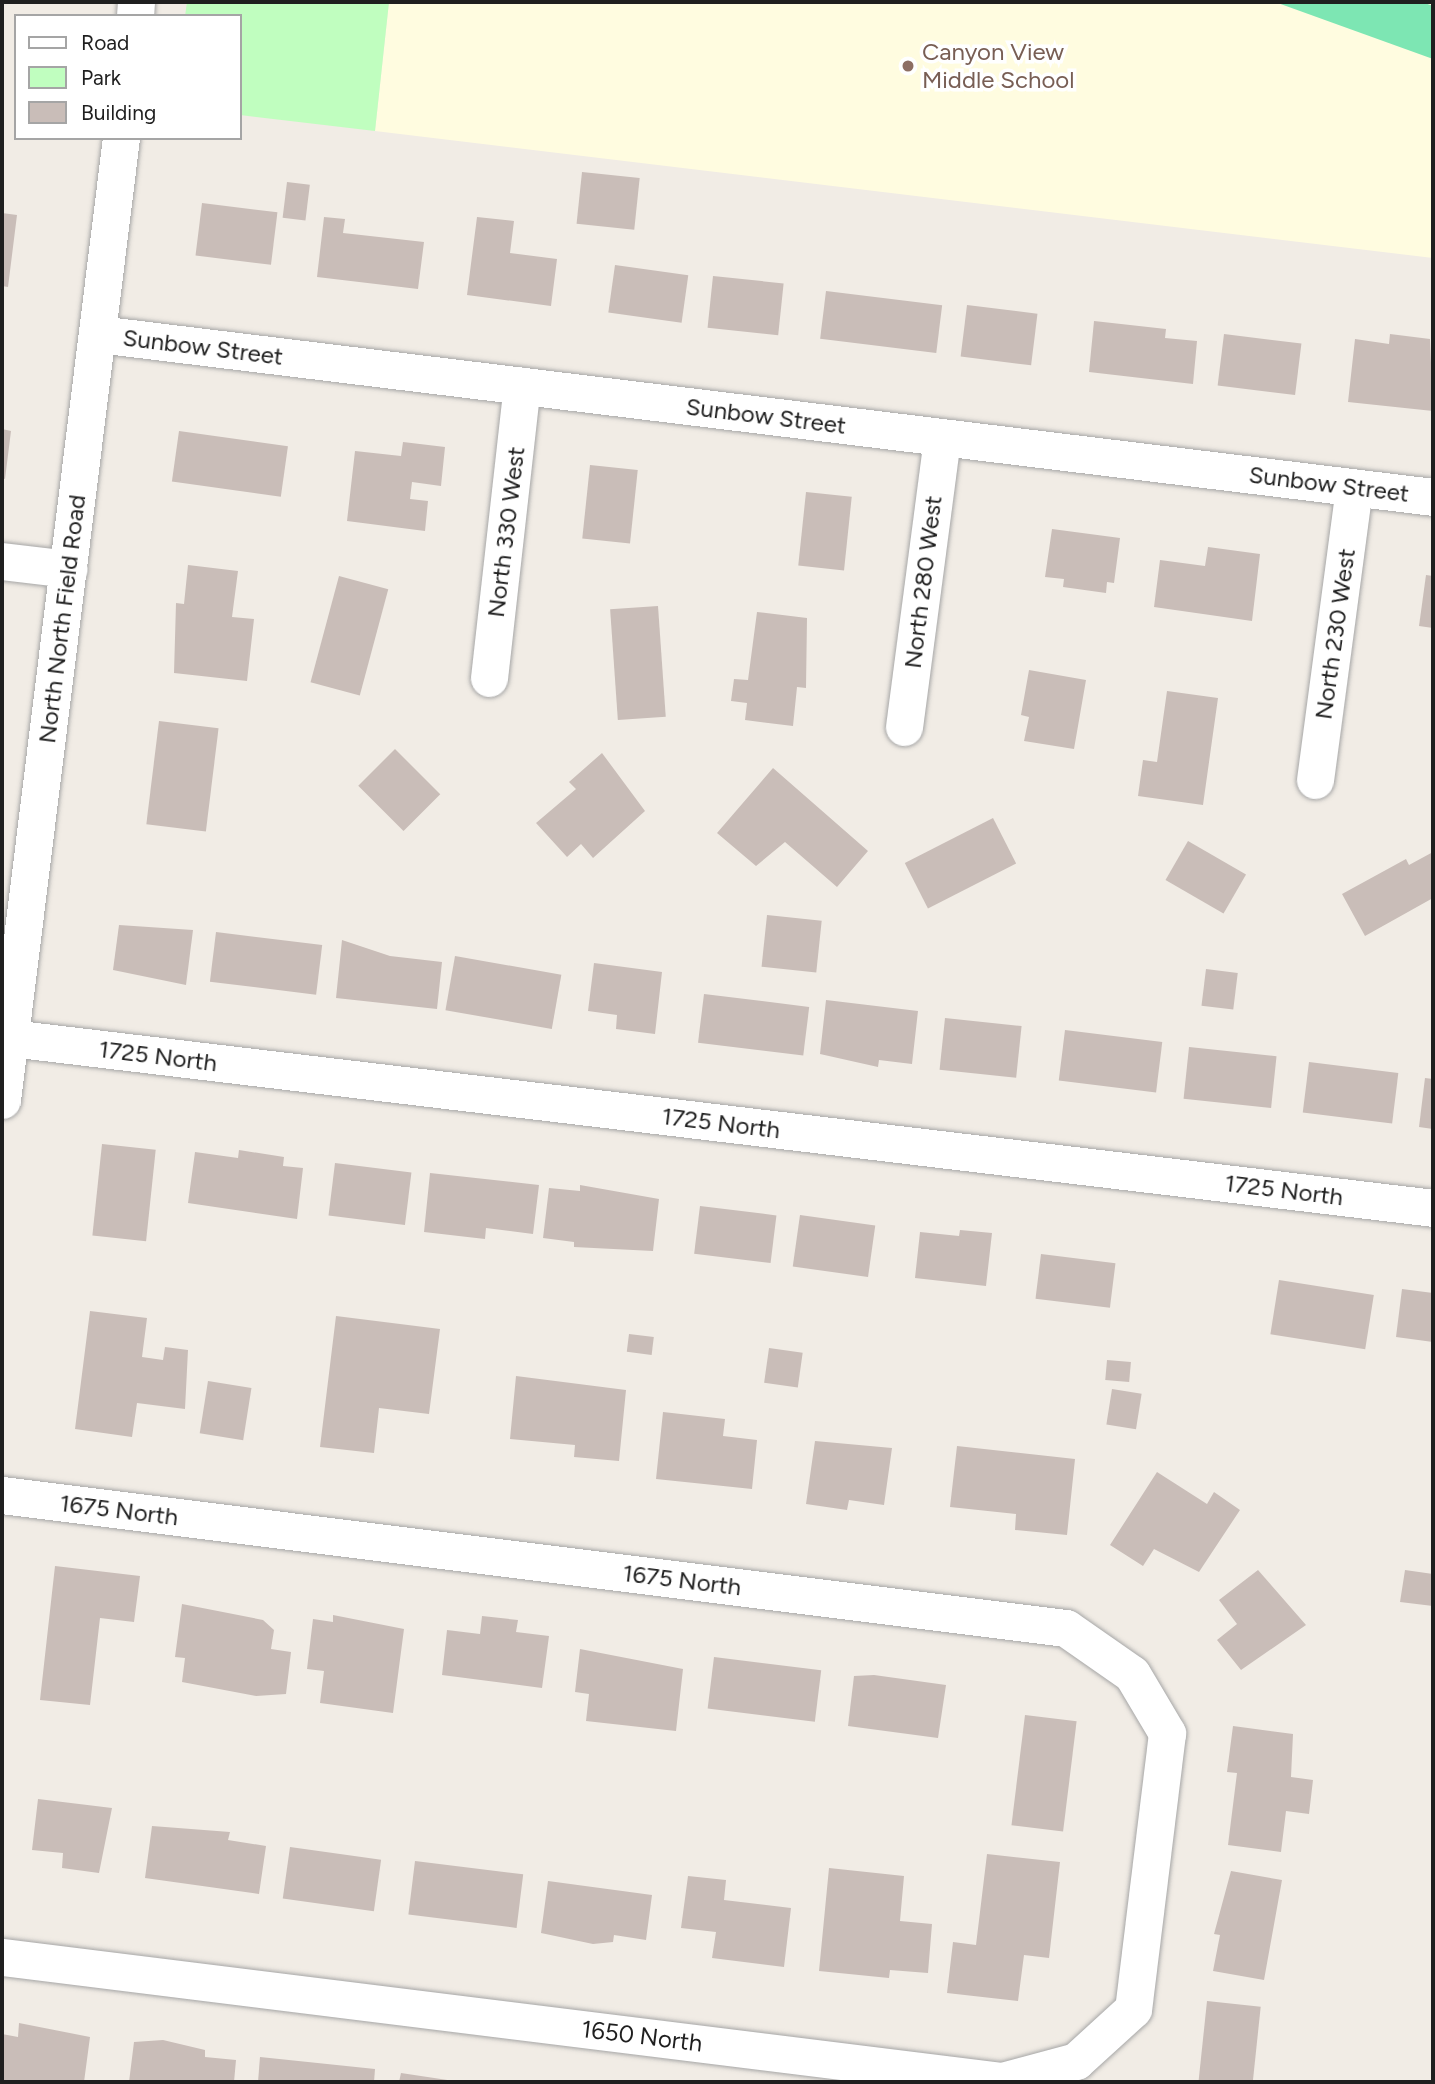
<!DOCTYPE html>
<html>
<head>
<meta charset="utf-8">
<style>
  body { margin:0 }
  #map { position:relative; width:1435px; height:2084px; overflow:hidden; background:#f1ece5; font-family:Figtree,sans-serif }
  div>[style] { position:absolute }
  [style*='--x'] { left:calc(var(--x)*1px); top:calc(var(--y)*1px); width:calc(var(--w)*1px); rotate:calc(var(--a)*1deg) }
  .education>* { inset:0; background:#fffce0 }
  .park>* { inset:0; background:#c0febf }
  .pitch>* { inset:0; background:#7de6b3 }
  .building>* { inset:0; background:#c9bdb8; transform-origin:0 0 }
  .roads { filter:drop-shadow(0 0 2px #a6a6a6) drop-shadow(0 0 2px #a6a6a6) }
  .minor>* { height:37px; margin:-18.5px; padding:0 18.5px; transform-origin:18.5px; border-radius:18.5px; background:#fff }
  .dots>* { width:19px; height:19px; translate:-50% -50%; box-sizing:border-box; border:4px solid #fff; border-radius:50% }
  span { translate:-50% -50%; white-space:nowrap; text-align:center; line-height:1.15; -webkit-text-stroke:7px #fff; paint-order:stroke }
  .education-label { font-size:24px; color:#785e54 }
  .left { translate:0 -50%; text-align:left }
  .street-label { font-size:24px; color:#1f1f1f }
  .frame { position:absolute; inset:0; border:4px solid #1f1f1f; pointer-events:none }
  .legend { position:absolute; left:14px; top:14px; width:228px; height:126px; box-sizing:border-box; background:#fff; border:2px solid #a5a5a5; margin:0; padding:9px 12px; list-style:none; font-size:21px; color:#1f1f1f }
  .legend li { display:flex; align-items:center; gap:14px; height:35px }
  .legend b { width:35px; border:2px solid #a5a5a5 }
</style>
</head>
<body>
<div id="map">
  <div class="education">
    <div style="clip-path:polygon(389px 2px,1433px 2px,1433px 258px,375px 131px)"></div>
  </div>
  <div class="park">
    <div style="clip-path:polygon(187px 2px,389px 2px,375px 131px,240px 115px,240px 16px,185px 16px)"></div>
  </div>
  <div class="pitch">
    <div style="clip-path:polygon(1275px 2px,1422px 2px,1433px 6px,1433px 59px)"></div>
  </div>
  <div class="building">
    <div style="left:582px;top:172px;width:58px;height:52px;rotate:6deg"></div>
    <div style="left:287px;top:182px;width:23px;height:36px;rotate:7deg"></div>
    <div style="left:202px;top:203px;width:76px;height:53px;rotate:7deg"></div>
    <div style="clip-path:polygon(2px 213px,17px 215px,8px 287px,2px 286px)"></div>
    <div style="clip-path:polygon(324px 217px,345px 219px,343px 233px,424px 242px,418px 289px,317px 277px)"></div>
    <div style="clip-path:polygon(477px 217px,514px 221px,510px 253px,557px 259px,551px 306px,467px 295px)"></div>
    <div style="left:615px;top:265px;width:74px;height:48px;rotate:8deg"></div>
    <div style="left:713px;top:276px;width:71px;height:52px;rotate:6deg"></div>
    <div style="left:826px;top:291px;width:117px;height:48px;rotate:7deg"></div>
    <div style="left:967px;top:305px;width:71px;height:52px;rotate:7deg"></div>
    <div style="clip-path:polygon(1094px 321px,1166px 329px,1165px 338px,1197px 341px,1193px 384px,1089px 372px)"></div>
    <div style="left:1224px;top:334px;width:78px;height:52px;rotate:7deg"></div>
    <div style="clip-path:polygon(1390px 334px,1430px 339px,1433px 411px,1348px 402px,1355px 339px,1389px 344px)"></div>
    <div style="clip-path:polygon(2px 429px,11px 431px,5px 479px,2px 478px)"></div>
    <div style="left:179px;top:431px;width:110px;height:51px;rotate:8deg"></div>
    <div style="clip-path:polygon(403px 442px,445px 447px,441px 486px,412px 482px,410px 499px,428px 501px,425px 531px,347px 521px,355px 451px,401px 456px)"></div>
    <div style="left:590px;top:465px;width:48px;height:74px;rotate:6deg"></div>
    <div style="left:806px;top:492px;width:46px;height:74px;rotate:6deg"></div>
    <div style="clip-path:polygon(1052px 529px,1120px 538px,1114px 583px,1107px 582px,1106px 593px,1063px 587px,1064px 579px,1045px 577px)"></div>
    <div style="clip-path:polygon(1208px 547px,1260px 554px,1252px 621px,1154px 607px,1160px 560px,1205px 566px)"></div>
    <div style="clip-path:polygon(188px 565px,238px 571px,232px 617px,254px 619px,247px 681px,174px 673px,176px 603px,184px 604px)"></div>
    <div style="clip-path:polygon(1426px 575px,1433px 576px,1433px 628px,1419px 626px)"></div>
    <div style="left:339px;top:576px;width:51px;height:110px;rotate:15deg"></div>
    <div style="left:658px;top:606px;width:111px;height:48px;rotate:86deg"></div>
    <div style="clip-path:polygon(757px 612px,807px 618px,806px 688px,797px 687px,793px 726px,745px 720px,747px 703px,731px 701px,734px 679px,748px 680px)"></div>
    <div style="clip-path:polygon(1029px 670px,1086px 680px,1074px 749px,1024px 741px,1029px 717px,1021px 715px)"></div>
    <div style="clip-path:polygon(1167px 691px,1218px 698px,1203px 805px,1138px 796px,1143px 760px,1157px 762px)"></div>
    <div style="left:159px;top:721px;width:60px;height:104px;rotate:7deg"></div>
    <div style="left:395px;top:749px;width:64px;height:52px;rotate:45deg"></div>
    <div style="clip-path:polygon(602px 753px,645px 811px,593px 858px,581px 844px,567px 857px,536px 823px,576px 789px,569px 782px)"></div>
    <div style="clip-path:polygon(773px 768px,868px 851px,837px 887px,785px 842px,756px 866px,717px 833px)"></div>
    <div style="left:993px;top:818px;width:51px;height:99px;rotate:63deg"></div>
    <div style="left:1188px;top:841px;width:67px;height:45px;rotate:30deg"></div>
    <div style="clip-path:polygon(1433px 852px,1433px 898px,1365px 936px,1342px 894px,1406px 859px,1409px 865px)"></div>
    <div style="left:767px;top:915px;width:55px;height:52px;rotate:6deg"></div>
    <div style="clip-path:polygon(119px 925px,193px 930px,186px 985px,113px 970px)"></div>
    <div style="left:216px;top:932px;width:107px;height:50px;rotate:7deg"></div>
    <div style="clip-path:polygon(342px 940px,390px 956px,442px 962px,437px 1009px,336px 998px)"></div>
    <div style="left:455px;top:956px;width:108px;height:55px;rotate:10deg"></div>
    <div style="clip-path:polygon(594px 963px,662px 972px,655px 1034px,616px 1029px,617px 1015px,588px 1011px)"></div>
    <div style="left:1206px;top:969px;width:32px;height:37px;rotate:7deg"></div>
    <div style="left:704px;top:994px;width:106px;height:49px;rotate:7deg"></div>
    <div style="clip-path:polygon(826px 1000px,918px 1011px,912px 1064px,879px 1060px,878px 1067px,820px 1054px)"></div>
    <div style="left:945px;top:1018px;width:77px;height:52px;rotate:6deg"></div>
    <div style="left:1065px;top:1030px;width:98px;height:51px;rotate:7deg"></div>
    <div style="left:1189px;top:1047px;width:88px;height:52px;rotate:6deg"></div>
    <div style="left:1309px;top:1062px;width:90px;height:51px;rotate:7deg"></div>
    <div style="clip-path:polygon(1425px 1078px,1433px 1079px,1433px 1129px,1419px 1127px)"></div>
    <div style="left:102px;top:1144px;width:54px;height:92px;rotate:6deg"></div>
    <div style="clip-path:polygon(239px 1150px,284px 1157px,283px 1166px,303px 1168px,297px 1219px,188px 1203px,195px 1152px,238px 1158px)"></div>
    <div style="left:335px;top:1163px;width:77px;height:53px;rotate:7deg"></div>
    <div style="clip-path:polygon(430px 1173px,539px 1185px,533px 1234px,486px 1228px,485px 1239px,424px 1232px)"></div>
    <div style="clip-path:polygon(580px 1185px,659px 1199px,653px 1251px,574px 1247px,574px 1242px,543px 1238px,549px 1188px,580px 1191px)"></div>
    <div style="left:700px;top:1206px;width:77px;height:48px;rotate:7deg"></div>
    <div style="left:800px;top:1215px;width:76px;height:52px;rotate:8deg"></div>
    <div style="clip-path:polygon(960px 1230px,992px 1233px,986px 1286px,915px 1278px,920px 1232px,959px 1236px)"></div>
    <div style="left:1041px;top:1254px;width:75px;height:45px;rotate:7deg"></div>
    <div style="left:1279px;top:1280px;width:96px;height:55px;rotate:9deg"></div>
    <div style="clip-path:polygon(1402px 1289px,1433px 1293px,1433px 1342px,1396px 1337px)"></div>
    <div style="clip-path:polygon(90px 1311px,147px 1318px,142px 1357px,163px 1360px,165px 1347px,188px 1350px,185px 1409px,137px 1403px,132px 1437px,75px 1429px)"></div>
    <div style="clip-path:polygon(336px 1316px,440px 1329px,429px 1414px,379px 1408px,374px 1453px,320px 1447px)"></div>
    <div style="left:629px;top:1334px;width:25px;height:18px;rotate:7deg"></div>
    <div style="left:769px;top:1348px;width:34px;height:35px;rotate:8deg"></div>
    <div style="left:1107px;top:1360px;width:24px;height:20px;rotate:5deg"></div>
    <div style="clip-path:polygon(516px 1376px,626px 1390px,619px 1461px,574px 1457px,575px 1445px,510px 1439px)"></div>
    <div style="left:208px;top:1381px;width:44px;height:53px;rotate:9deg"></div>
    <div style="left:1112px;top:1389px;width:30px;height:36px;rotate:9deg"></div>
    <div style="clip-path:polygon(663px 1412px,725px 1419px,723px 1436px,757px 1440px,752px 1489px,656px 1479px)"></div>
    <div style="clip-path:polygon(815px 1441px,892px 1448px,884px 1505px,849px 1500px,847px 1510px,806px 1504px)"></div>
    <div style="clip-path:polygon(957px 1446px,1075px 1459px,1067px 1535px,1015px 1530px,1016px 1514px,950px 1507px)"></div>
    <div style="clip-path:polygon(1157px 1472px,1207px 1504px,1214px 1492px,1240px 1510px,1199px 1572px,1154px 1549px,1143px 1566px,1110px 1545px)"></div>
    <div style="clip-path:polygon(55px 1566px,140px 1576px,134px 1622px,100px 1618px,90px 1705px,40px 1700px)"></div>
    <div style="clip-path:polygon(1258px 1570px,1306px 1625px,1241px 1670px,1217px 1640px,1237px 1624px,1219px 1600px)"></div>
    <div style="clip-path:polygon(1405px 1570px,1433px 1574px,1433px 1606px,1400px 1602px)"></div>
    <div style="clip-path:polygon(182px 1604px,263px 1620px,274px 1630px,271px 1649px,291px 1652px,286px 1694px,256px 1696px,182px 1682px,185px 1658px,175px 1657px)"></div>
    <div style="clip-path:polygon(333px 1615px,404px 1629px,393px 1713px,320px 1703px,324px 1671px,307px 1669px,313px 1619px,333px 1622px)"></div>
    <div style="clip-path:polygon(482px 1616px,518px 1620px,516px 1632px,549px 1636px,542px 1688px,442px 1675px,447px 1630px,480px 1634px)"></div>
    <div style="clip-path:polygon(580px 1649px,683px 1669px,676px 1731px,586px 1721px,589px 1694px,575px 1692px)"></div>
    <div style="left:714px;top:1657px;width:108px;height:52px;rotate:7deg"></div>
    <div style="clip-path:polygon(874px 1675px,946px 1685px,938px 1738px,848px 1726px,854px 1676px)"></div>
    <div style="left:1025px;top:1715px;width:52px;height:111px;rotate:7deg"></div>
    <div style="clip-path:polygon(1233px 1726px,1293px 1734px,1291px 1777px,1313px 1780px,1309px 1814px,1286px 1811px,1281px 1852px,1228px 1845px,1237px 1773px,1227px 1772px)"></div>
    <div style="clip-path:polygon(38px 1799px,112px 1808px,99px 1873px,62px 1868px,63px 1853px,32px 1850px)"></div>
    <div style="clip-path:polygon(152px 1826px,230px 1832px,228px 1840px,266px 1846px,259px 1894px,145px 1878px)"></div>
    <div style="left:290px;top:1847px;width:92px;height:52px;rotate:8deg"></div>
    <div style="clip-path:polygon(987px 1854px,1060px 1862px,1049px 1958px,1024px 1955px,1018px 2001px,947px 1993px,953px 1942px,976px 1945px)"></div>
    <div style="left:415px;top:1861px;width:109px;height:54px;rotate:7deg"></div>
    <div style="clip-path:polygon(829px 1868px,904px 1876px,900px 1921px,932px 1924px,928px 1973px,890px 1970px,889px 1978px,819px 1971px)"></div>
    <div style="clip-path:polygon(1231px 1871px,1282px 1880px,1264px 1980px,1213px 1971px,1220px 1935px,1214px 1934px)"></div>
    <div style="clip-path:polygon(688px 1876px,726px 1880px,724px 1900px,791px 1908px,784px 1967px,712px 1958px,716px 1932px,681px 1928px)"></div>
    <div style="clip-path:polygon(548px 1881px,652px 1895px,646px 1940px,614px 1935px,613px 1942px,593px 1944px,541px 1933px)"></div>
    <div style="left:1207px;top:2001px;width:54px;height:81px;rotate:6deg"></div>
    <div style="clip-path:polygon(19px 2023px,90px 2037px,84px 2082px,2px 2080px,2px 2034px,18px 2037px)"></div>
    <div style="clip-path:polygon(163px 2040px,205px 2050px,205px 2057px,236px 2060px,234px 2082px,129px 2082px,134px 2042px)"></div>
    <div style="clip-path:polygon(260px 2057px,375px 2069px,374px 2082px,258px 2082px)"></div>
    <div style="clip-path:polygon(401px 2073px,454px 2081px,454px 2082px,399px 2082px)"></div>
  </div>
  <div class="roads">
    <div class="minor">
      <div style="--x:135;--y:16;--w:14;--a:-86"></div>
      <div style="--x:98;--y:334;--w:1345;--a:6.96"></div>
      <div style="--x:2;--y:561;--w:67;--a:6.8"></div>
      <div style="--x:489;--y:678;--w:294;--a:-83.6"></div>
      <div style="--x:904;--y:727;--w:292;--a:-82.5"></div>
      <div style="--x:1315;--y:780;--w:295;--a:-82.4"></div>
      <div style="--x:2;--y:1037;--w:1441;--a:6.81"></div>
      <div style="--x:2;--y:1100;--w:969;--a:-82.95"></div>
      <div style="--x:2;--y:1495;--w:1072;--a:7.13"></div>
      <div style="--x:1066;--y:1628;--w:80;--a:34.9"></div>
      <div style="--x:1132;--y:1674;--w:69;--a:59.3"></div>
      <div style="--x:1167;--y:1733;--w:278;--a:97"></div>
      <div style="--x:1133;--y:2009;--w:77;--a:137.6"></div>
      <div style="--x:1076;--y:2061;--w:77;--a:164.9"></div>
      <div style="--x:1002;--y:2081;--w:1008;--a:-172.93"></div>
    </div>
  </div>
  <div class="dots">
    <div style="left:908px;top:66px;background:#8d6e63"></div>
  </div>
  <div class="education-label">
    <span class="left" style="left:922px;top:66px">Canyon View<br>Middle School</span>
  </div>
  <div class="street-label">
    <span style="left:203px;top:347px;rotate:7deg">Sunbow Street</span>
    <span style="left:766px;top:416px;rotate:7deg">Sunbow Street</span>
    <span style="left:1329px;top:484px;rotate:7deg">Sunbow Street</span>
    <span style="left:506px;top:532px;rotate:-83deg">North 330 West</span>
    <span style="left:923px;top:582px;rotate:-83deg">North 280 West</span>
    <span style="left:62px;top:619px;rotate:-83deg">North North Field Road</span>
    <span style="left:1335px;top:634px;rotate:-82deg">North 230 West</span>
    <span style="left:158px;top:1056px;rotate:7deg">1725 North</span>
    <span style="left:721px;top:1123px;rotate:7deg">1725 North</span>
    <span style="left:1284px;top:1190px;rotate:7deg">1725 North</span>
    <span style="left:119px;top:1510px;rotate:7deg">1675 North</span>
    <span style="left:682px;top:1580px;rotate:7deg">1675 North</span>
    <span style="left:642px;top:2036px;rotate:7deg">1650 North</span>
  </div>
  <div class="frame"></div>
  <ul class="legend">
  <li><b style="height:9px;background:#fff"></b>Road</li>
  <li><b style="height:19px;background:#c0febf"></b>Park</li>
  <li><b style="height:19px;background:#c9bdb8"></b>Building</li>
  </ul>
</div>
</body>
</html>
